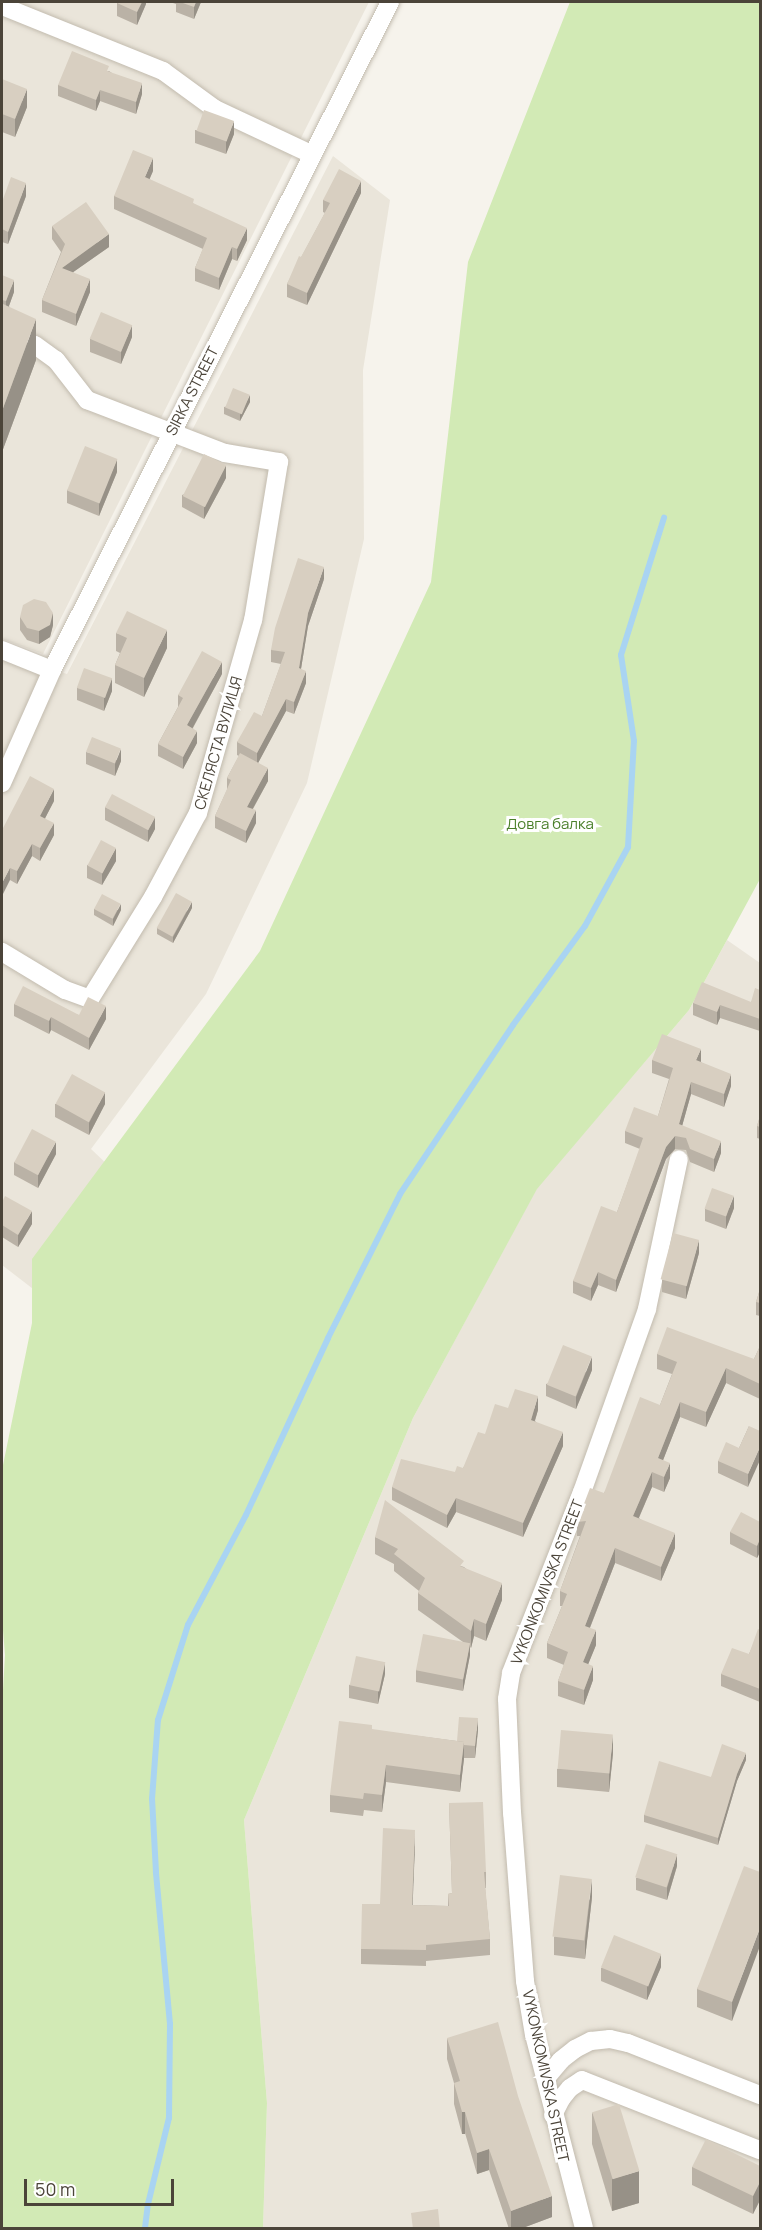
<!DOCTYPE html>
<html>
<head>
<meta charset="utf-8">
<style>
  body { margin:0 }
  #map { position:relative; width:762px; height:2230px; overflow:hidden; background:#f6f3ec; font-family:Manrope,sans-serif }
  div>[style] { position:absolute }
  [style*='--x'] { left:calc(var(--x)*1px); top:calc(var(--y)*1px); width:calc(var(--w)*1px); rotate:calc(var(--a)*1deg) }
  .residential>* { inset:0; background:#eae5da }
  .green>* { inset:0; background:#d2eab5 }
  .stream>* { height:6px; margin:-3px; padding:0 3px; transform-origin:3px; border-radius:3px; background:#a9d4f2 }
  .roads { filter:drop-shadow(0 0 2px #c2bbae) drop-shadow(0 0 2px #c2bbae) }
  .minor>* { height:18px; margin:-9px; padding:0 9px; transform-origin:9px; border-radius:9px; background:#fff }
  .wall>* { inset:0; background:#bab2a6 }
  .shaded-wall>* { inset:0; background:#979187; transform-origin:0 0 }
  .building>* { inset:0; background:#d8cfc1; transform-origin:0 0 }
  span { translate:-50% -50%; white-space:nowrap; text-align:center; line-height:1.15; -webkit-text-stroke:6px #fff; paint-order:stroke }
  .street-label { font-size:15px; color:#4b4439 }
  .park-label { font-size:15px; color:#4a7f2a }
  .frame { position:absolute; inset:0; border:3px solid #4b4439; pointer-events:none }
  .scale { position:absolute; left:24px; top:2179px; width:150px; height:27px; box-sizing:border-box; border:3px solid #4b4439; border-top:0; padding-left:8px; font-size:18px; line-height:21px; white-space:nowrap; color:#4b4439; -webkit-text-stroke:4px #fff; paint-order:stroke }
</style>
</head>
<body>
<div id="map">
  <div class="residential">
    <div style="clip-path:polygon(2px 2px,369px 2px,43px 654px,2px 639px)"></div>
    <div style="clip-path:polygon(333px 156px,390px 200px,363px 370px,364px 539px,307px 783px,206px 994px,91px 1149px,170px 1224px,76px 1322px,2px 1265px,2px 652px,67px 674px)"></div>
    <div style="clip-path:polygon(727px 940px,760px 963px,760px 2228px,263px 2228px,267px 2103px,244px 1820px,413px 1418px,537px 1188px,689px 1010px)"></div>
  </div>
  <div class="green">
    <div style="clip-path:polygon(570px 2px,760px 2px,760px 879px,689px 1010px,537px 1189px,413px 1418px,244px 1820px,267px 2103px,263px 2228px,2px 2228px,2px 1707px,5px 1655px,2px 1618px,2px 1470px,32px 1323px,32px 1259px,260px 951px,431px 582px,468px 262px)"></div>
  </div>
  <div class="stream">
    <div style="--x:145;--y:2228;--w:24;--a:-83"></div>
    <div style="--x:148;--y:2204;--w:89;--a:-76.3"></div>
    <div style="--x:169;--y:2118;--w:94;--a:-89.4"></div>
    <div style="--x:170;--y:2024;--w:153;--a:-95.3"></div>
    <div style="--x:156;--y:1872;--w:73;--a:-93.1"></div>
    <div style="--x:152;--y:1799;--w:79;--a:-85.7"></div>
    <div style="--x:158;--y:1720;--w:100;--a:-72.5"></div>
    <div style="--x:188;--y:1625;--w:124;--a:-62.2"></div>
    <div style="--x:246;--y:1515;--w:195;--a:-65.1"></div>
    <div style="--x:328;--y:1338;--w:161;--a:-63.4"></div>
    <div style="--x:400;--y:1194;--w:203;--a:-56.2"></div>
    <div style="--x:513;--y:1025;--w:122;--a:-54"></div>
    <div style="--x:585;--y:926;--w:90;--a:-61.4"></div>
    <div style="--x:628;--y:847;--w:106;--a:-86.8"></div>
    <div style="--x:634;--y:741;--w:87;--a:-98.6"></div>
    <div style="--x:621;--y:655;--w:144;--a:-72.6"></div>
  </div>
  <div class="roads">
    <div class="minor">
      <div style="--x:2;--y:6;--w:174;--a:22"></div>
      <div style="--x:163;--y:71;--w:64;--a:36.2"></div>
      <div style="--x:215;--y:109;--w:106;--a:25.1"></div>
      <div style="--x:2;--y:332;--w:35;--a:22"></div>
      <div style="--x:35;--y:345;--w:26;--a:36"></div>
      <div style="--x:56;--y:360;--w:51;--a:52.2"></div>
      <div style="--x:87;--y:400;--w:148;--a:21"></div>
      <div style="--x:225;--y:453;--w:55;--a:9.5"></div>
      <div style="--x:279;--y:462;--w:160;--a:99.3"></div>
      <div style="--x:253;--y:620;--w:201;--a:105.9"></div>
      <div style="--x:198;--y:813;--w:95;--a:118.2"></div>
      <div style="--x:153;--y:897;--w:120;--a:121.7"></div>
      <div style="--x:90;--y:999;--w:27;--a:-160"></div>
      <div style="--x:65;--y:990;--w:74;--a:-148.9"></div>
      <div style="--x:2;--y:650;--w:54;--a:21.8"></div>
      <div style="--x:2;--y:783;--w:124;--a:-66.1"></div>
      <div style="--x:52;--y:670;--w:749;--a:-63.16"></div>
      <div style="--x:546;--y:2078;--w:23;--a:-50"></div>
      <div style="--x:561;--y:2060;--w:18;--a:-38"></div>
      <div style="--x:575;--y:2049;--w:18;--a:-27"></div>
      <div style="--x:591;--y:2041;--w:19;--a:-6"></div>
      <div style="--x:610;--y:2039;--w:18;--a:13"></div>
      <div style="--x:628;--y:2043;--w:142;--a:21.5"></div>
      <div style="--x:553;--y:2115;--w:18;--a:-63"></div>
      <div style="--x:561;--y:2099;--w:14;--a:-51"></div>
      <div style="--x:570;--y:2088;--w:14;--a:-34"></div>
      <div style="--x:582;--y:2080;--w:191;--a:21.5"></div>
      <div style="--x:584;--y:2228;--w:199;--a:-104.5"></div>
      <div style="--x:534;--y:2035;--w:55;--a:-99.5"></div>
      <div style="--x:525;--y:1981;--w:169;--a:-94.4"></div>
      <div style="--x:512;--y:1813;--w:114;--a:-92.5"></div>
      <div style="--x:507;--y:1699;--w:26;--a:-81"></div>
      <div style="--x:511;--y:1673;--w:194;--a:-68.6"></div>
      <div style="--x:582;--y:1492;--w:194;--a:-70.4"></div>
      <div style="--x:647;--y:1309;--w:153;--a:-78"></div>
    </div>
  </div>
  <div class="wall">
    <div style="clip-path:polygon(146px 2px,146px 4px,137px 25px,117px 16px,117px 3px)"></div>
    <div style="clip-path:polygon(170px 2px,201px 2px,194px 19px,176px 12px,176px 4px)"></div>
    <div style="clip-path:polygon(109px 71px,142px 94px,136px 114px,100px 101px,96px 111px,58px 96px,58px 85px)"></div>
    <div style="clip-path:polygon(2px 79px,27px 107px,15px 137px,2px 132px)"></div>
    <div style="clip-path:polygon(195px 130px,234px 134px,226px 154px,195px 143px)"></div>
    <div style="clip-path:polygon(153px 171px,149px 179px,194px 204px,247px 240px,237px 261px,232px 259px,219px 290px,195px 281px,195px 268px,203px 249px,114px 209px,114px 196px)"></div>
    <div style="clip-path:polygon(361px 193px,307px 305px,287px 297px,287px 284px,325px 213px,323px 212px,323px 200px)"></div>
    <div style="clip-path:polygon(26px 196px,8px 244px,2px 242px,2px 202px)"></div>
    <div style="clip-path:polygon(52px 226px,109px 247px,73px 272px,90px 292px,76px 326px,42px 312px,42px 300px,61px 252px,52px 239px)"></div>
    <div style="clip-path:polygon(2px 275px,14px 292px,9px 306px,36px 360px,2px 452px)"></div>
    <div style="clip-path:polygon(132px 337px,121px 364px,90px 352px,90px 339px)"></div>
    <div style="clip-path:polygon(250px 402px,240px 421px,224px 414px,224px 407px)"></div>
    <div style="clip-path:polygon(117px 472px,99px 516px,67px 503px,67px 490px)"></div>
    <div style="clip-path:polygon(226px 478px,204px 519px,182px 507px,182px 495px)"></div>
    <div style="clip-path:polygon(324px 579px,308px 626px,301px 669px,306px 683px,294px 714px,286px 711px,258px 763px,268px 781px,253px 809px,256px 823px,246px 843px,215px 828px,215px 816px,227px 790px,227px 778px,239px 756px,237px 755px,237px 742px,262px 716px,281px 664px,271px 662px,271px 650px)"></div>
    <div style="clip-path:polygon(20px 617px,53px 625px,50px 637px,39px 644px,27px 640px,20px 630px)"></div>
    <div style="clip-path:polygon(116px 633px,167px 648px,144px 697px,115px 683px,115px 665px,120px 653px,116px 651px)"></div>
    <div style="clip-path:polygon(222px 674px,193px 728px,197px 743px,183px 769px,158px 756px,158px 744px,178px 707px,178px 695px)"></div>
    <div style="clip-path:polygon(77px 688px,112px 691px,104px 711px,77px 700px)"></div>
    <div style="clip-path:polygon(86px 752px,121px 761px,115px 776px,86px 764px)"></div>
    <div style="clip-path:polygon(54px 801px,45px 818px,54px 835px,40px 861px,32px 856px,17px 884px,10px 880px,2px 830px)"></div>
    <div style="clip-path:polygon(105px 807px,155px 829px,148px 842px,105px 820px)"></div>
    <div style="clip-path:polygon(116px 861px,102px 885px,87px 878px,87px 865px)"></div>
    <div style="clip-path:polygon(192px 908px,173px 943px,157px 934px,157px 928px)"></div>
    <div style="clip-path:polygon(94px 909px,121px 910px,113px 926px,94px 915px)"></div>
    <div style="clip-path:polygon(760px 990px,760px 1031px,720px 1018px,717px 1025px,693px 1015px,693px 1003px,751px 1002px)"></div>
    <div style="clip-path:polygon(14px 1004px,79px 1015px,106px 1019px,89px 1050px,51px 1030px,49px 1034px,14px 1016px)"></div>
    <div style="clip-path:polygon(652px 1060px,701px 1061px,701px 1062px,731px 1086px,724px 1107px,691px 1094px,682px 1126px,721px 1153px,714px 1172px,690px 1162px,686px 1150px,675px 1149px,666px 1159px,616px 1292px,598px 1285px,591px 1301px,573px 1293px,573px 1281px,617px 1212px,640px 1149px,625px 1143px,625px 1131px,658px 1116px,669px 1079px,652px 1073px)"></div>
    <div style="clip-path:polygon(55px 1104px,105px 1104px,89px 1135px,55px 1117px)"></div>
    <div style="clip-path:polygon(760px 1116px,760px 1139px,757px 1138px,757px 1126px)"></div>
    <div style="clip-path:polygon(56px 1154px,38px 1188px,14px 1175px,14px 1162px)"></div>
    <div style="clip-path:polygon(760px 1182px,760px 1199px,759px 1199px,759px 1186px)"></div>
    <div style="clip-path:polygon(2px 1202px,32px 1224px,18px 1247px,2px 1237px)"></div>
    <div style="clip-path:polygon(734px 1208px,726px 1229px,705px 1221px,705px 1209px)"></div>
    <div style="clip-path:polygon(760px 1218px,760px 1236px,759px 1235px,759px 1223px)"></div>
    <div style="clip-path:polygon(699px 1253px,686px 1299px,662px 1292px,662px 1280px)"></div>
    <div style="clip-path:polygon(760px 1289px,760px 1316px,756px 1315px,756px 1302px)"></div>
    <div style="clip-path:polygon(760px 1346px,760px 1399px,726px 1383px,706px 1427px,680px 1417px,663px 1460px,670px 1478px,664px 1492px,652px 1487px,639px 1518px,675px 1548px,661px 1581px,615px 1563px,590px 1628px,596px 1645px,588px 1664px,593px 1680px,584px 1705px,558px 1696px,558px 1681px,564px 1665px,547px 1658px,547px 1643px,562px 1606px,560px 1606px,560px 1591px,580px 1536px,577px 1536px,577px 1522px,604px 1493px,660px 1405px,672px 1374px,657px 1369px,657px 1354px,754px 1359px)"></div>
    <div style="clip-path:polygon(592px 1370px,576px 1409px,546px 1396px,546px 1384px)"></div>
    <div style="clip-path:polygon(508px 1408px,538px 1410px,535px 1421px,563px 1446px,523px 1537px,456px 1512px,447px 1528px,392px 1500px,392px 1487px,455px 1472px,463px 1468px)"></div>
    <div style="clip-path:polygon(749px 1426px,748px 1487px,718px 1473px,718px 1461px,739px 1448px)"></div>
    <div style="clip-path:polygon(760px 1522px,760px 1552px,757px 1558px,730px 1544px,730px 1532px)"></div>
    <div style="clip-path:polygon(375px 1537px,464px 1567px,502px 1600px,486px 1641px,474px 1636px,471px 1648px,470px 1647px,470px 1655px,463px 1691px,416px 1682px,416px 1670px,463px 1642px,418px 1610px,418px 1593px,419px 1591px,394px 1571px,394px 1564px,375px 1554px)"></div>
    <div style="clip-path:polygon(760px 1630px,760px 1702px,721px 1686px,721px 1674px,749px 1654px)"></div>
    <div style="clip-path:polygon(385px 1674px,378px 1704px,349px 1698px,349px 1685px)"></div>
    <div style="clip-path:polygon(372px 1730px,457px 1741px,478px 1730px,475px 1758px,464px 1758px,460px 1792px,386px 1782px,382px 1812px,364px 1810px,363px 1816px,330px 1812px,330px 1795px)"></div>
    <div style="clip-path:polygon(613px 1753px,609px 1792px,557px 1787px,557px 1769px)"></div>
    <div style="clip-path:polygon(746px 1760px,737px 1781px,718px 1845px,644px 1822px,644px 1815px,711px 1777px)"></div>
    <div style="clip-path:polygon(449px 1803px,486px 1872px,486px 1888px,485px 1888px,490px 1939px,490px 1955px,426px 1961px,426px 1966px,361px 1964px,361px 1949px,380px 1904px,415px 1845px,412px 1905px,448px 1906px,448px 1894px,452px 1893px)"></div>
    <div style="clip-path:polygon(677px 1866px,667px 1900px,636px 1890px,636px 1878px)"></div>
    <div style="clip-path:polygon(760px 1872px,732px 2021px,697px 2007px,697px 1989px)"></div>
    <div style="clip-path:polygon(592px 1897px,585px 1959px,554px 1955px,554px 1937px)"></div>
    <div style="clip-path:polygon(661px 1967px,647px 2000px,601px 1981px,601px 1968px)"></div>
    <div style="clip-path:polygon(447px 2038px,552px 2217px,520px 2229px,509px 2229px,489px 2170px,477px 2174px,465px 2133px,462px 2134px,454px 2104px,454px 2083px,447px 2059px)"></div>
    <div style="clip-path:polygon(592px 2112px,639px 2203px,612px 2211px,592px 2144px)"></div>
    <div style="clip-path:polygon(760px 2166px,760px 2200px,753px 2214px,692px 2185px,692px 2167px)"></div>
  </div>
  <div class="shaded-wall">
    <div style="clip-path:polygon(142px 2px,146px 2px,146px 4px,137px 25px,137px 12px)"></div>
    <div style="clip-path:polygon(196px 2px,201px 2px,194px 19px,194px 7px)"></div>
    <div style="clip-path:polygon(142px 83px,142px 94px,136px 114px,136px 102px)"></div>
    <div style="clip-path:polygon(27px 89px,27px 107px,15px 137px,15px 119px)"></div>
    <div style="clip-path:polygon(100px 90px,100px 101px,96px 111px,96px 100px)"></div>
    <div style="clip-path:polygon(234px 121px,234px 134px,226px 154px,226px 142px)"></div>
    <div style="clip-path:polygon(153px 158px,153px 171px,145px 190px,145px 177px)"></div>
    <div style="clip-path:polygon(361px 181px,361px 193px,307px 305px,307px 293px)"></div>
    <div style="clip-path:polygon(26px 183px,26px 196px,8px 244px,8px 232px)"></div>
    <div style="clip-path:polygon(247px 228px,247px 240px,237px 261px,237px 249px)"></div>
    <div style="clip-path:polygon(109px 234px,109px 247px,62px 280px,62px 268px)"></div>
    <div style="clip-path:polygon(232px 247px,232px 259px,219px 290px,219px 278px)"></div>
    <div style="clip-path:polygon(90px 279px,90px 292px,76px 326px,76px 314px)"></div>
    <div style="clip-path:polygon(14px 280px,14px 292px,6px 314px,6px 301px)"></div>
    <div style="clip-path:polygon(36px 319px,36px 360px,2px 452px,2px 411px)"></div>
    <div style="clip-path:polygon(132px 325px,132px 337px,121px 364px,121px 352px)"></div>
    <div style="clip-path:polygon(250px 395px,250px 402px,240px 421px,240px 415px)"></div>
    <div style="clip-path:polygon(117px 459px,117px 472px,99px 516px,99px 503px)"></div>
    <div style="clip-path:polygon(226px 465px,226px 478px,204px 519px,204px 506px)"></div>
    <div style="clip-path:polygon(324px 567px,324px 579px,308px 626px,299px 681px,299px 668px,308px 613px)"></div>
    <div style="clip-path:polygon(53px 613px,53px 625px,50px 637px,39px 644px,39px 631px)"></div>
    <div style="clip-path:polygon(167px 630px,167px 648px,144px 697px,144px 678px)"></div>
    <div style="clip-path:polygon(222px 662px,222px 674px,187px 738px,187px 725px)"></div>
    <div style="clip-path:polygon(306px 671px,306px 683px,294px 714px,294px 702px)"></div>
    <div style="clip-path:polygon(112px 678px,112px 691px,104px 711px,104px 698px)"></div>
    <div style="clip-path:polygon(286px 699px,286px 711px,257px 765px,257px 753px)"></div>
    <div style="clip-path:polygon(197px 731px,197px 743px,183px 769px,183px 757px)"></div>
    <div style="clip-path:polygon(121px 749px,121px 761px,115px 776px,115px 764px)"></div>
    <div style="clip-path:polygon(268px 768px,268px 781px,247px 819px,247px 807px)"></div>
    <div style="clip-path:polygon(54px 789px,54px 801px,40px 828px,40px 816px)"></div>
    <div style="clip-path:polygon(256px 810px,256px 823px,246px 843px,246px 831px)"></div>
    <div style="clip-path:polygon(155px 817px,155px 829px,148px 842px,148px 830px)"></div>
    <div style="clip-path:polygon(54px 823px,54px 835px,40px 861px,40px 848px)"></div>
    <div style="clip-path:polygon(32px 844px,32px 856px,17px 884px,17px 871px)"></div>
    <div style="clip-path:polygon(116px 848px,116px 861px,102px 885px,102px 873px)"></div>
    <div style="clip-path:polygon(10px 868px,10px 880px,2px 896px,2px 883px)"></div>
    <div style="clip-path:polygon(192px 902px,192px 908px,173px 943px,173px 937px)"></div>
    <div style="clip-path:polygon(121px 904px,121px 910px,113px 926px,113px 919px)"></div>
    <div style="clip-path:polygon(720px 1005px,720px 1018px,717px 1025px,717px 1012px)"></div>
    <div style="clip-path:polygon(106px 1006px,106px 1019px,89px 1050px,89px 1038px)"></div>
    <div style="clip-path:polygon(51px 1017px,51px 1030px,49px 1034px,49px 1021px)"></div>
    <div style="clip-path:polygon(701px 1049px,701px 1061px,696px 1073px,696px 1060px)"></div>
    <div style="clip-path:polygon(731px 1074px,731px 1086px,724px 1107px,724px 1094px)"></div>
    <div style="clip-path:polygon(691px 1082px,691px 1094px,679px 1137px,679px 1124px)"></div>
    <div style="clip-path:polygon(105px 1092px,105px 1104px,89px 1135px,89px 1123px)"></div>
    <div style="clip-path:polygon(675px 1136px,675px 1149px,666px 1159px,616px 1292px,616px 1280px,666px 1147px)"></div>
    <div style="clip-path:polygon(721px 1141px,721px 1153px,714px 1172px,714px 1159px)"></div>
    <div style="clip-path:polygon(56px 1142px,56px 1154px,38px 1188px,38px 1175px)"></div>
    <div style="clip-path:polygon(734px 1196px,734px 1208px,726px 1229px,726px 1216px)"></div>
    <div style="clip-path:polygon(32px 1211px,32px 1224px,18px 1247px,18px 1235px)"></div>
    <div style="clip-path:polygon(699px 1240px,699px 1253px,686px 1299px,686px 1286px)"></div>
    <div style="clip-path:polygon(598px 1272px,598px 1285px,591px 1301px,591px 1288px)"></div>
    <div style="clip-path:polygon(592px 1357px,592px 1370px,576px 1409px,576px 1397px)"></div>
    <div style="clip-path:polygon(726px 1368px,726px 1383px,706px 1427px,706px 1412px)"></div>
    <div style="clip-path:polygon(538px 1396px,538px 1410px,531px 1433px,531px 1420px)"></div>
    <div style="clip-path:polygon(680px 1402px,680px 1417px,658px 1473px,658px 1458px)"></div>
    <div style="clip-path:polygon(563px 1432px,563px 1446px,523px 1537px,523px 1523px)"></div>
    <div style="clip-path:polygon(760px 1447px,760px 1460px,748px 1487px,748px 1474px)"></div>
    <div style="clip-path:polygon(670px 1463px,670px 1478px,664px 1492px,664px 1477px)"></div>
    <div style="clip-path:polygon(652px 1472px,652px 1487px,633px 1531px,633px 1516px)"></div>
    <div style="clip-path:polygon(456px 1498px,456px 1512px,447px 1528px,447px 1515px)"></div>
    <div style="clip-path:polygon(675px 1533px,675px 1548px,661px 1581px,661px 1567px)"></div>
    <div style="clip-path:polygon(760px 1539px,760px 1552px,757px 1558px,757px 1546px)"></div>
    <div style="clip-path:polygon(615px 1548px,615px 1563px,585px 1640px,585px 1626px)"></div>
    <div style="clip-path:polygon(502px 1583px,502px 1600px,486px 1641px,486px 1624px)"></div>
    <div style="clip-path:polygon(474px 1619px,474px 1636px,471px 1648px,471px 1631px)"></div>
    <div style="clip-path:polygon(596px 1630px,596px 1645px,583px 1677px,583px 1662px)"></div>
    <div style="clip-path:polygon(470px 1643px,470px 1655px,463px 1691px,463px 1679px)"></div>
    <div style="clip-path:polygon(385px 1662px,385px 1674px,378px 1704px,378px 1691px)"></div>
    <div style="clip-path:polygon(593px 1666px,593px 1680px,584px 1705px,584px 1690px)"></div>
    <div style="clip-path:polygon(478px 1718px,478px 1730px,475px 1758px,475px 1746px)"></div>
    <div style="clip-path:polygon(613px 1735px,613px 1753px,609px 1792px,609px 1774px)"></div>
    <div style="clip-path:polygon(464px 1742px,464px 1759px,460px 1792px,460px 1775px)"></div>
    <div style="clip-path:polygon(746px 1753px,746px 1760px,737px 1781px,718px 1845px,718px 1838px,737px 1774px)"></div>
    <div style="clip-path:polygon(386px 1765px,386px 1782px,382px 1812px,382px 1795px)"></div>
    <div style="clip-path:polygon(415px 1830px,415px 1845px,412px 1921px,412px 1905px)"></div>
    <div style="clip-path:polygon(677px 1854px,677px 1866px,667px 1900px,667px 1888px)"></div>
    <div style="clip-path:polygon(592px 1879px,592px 1897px,585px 1959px,585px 1941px)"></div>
    <div style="clip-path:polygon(760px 1928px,760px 1946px,732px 2021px,732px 2002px)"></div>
    <div style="clip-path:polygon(661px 1954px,661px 1967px,647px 2000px,647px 1987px)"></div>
    <div style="left:462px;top:2112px;width:3px;height:22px"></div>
    <div style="clip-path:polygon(489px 2149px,489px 2170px,477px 2174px,477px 2153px)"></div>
    <div style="clip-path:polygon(639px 2171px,639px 2203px,612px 2211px,612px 2179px)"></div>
    <div style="clip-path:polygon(760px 2182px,760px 2200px,753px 2214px,753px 2196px)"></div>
    <div style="clip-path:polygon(552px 2196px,552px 2217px,520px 2229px,511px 2229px,511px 2211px)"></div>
  </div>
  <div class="building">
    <div style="clip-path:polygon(118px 2px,142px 2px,137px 12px,117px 3px)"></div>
    <div style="clip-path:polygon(180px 2px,196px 2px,194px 7px)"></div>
    <div style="clip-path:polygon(72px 51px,109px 66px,107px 71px,142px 83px,136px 102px,100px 90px,96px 100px,58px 85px)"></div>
    <div style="clip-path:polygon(2px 79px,27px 89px,15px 119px,2px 114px)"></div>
    <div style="left:204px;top:110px;width:32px;height:22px;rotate:20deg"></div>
    <div style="clip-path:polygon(133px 150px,153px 158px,145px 177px,194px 199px,193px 203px,247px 228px,237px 249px,232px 247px,219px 278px,195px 268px,207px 238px,114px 196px)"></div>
    <div style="clip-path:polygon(339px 169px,361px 181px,307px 293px,287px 284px,299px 256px,301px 257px,330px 203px,323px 200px)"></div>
    <div style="clip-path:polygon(11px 177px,26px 183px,8px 232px,2px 229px,2px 202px)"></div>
    <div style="clip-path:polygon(86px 202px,109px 234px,62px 268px,90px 279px,76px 314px,42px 300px,65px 244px,52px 226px)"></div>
    <div style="clip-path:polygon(2px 275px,14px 280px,6px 301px,2px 300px)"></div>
    <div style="clip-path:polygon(3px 304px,36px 319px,2px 411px,2px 309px)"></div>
    <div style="left:101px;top:312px;width:34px;height:29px;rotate:23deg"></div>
    <div style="left:233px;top:388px;width:18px;height:21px;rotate:22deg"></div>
    <div style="left:85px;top:446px;width:35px;height:48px;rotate:22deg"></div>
    <div style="left:204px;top:454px;width:25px;height:47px;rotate:27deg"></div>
    <div style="clip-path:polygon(298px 558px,324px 567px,308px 613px,299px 668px,306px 671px,294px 702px,286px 699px,257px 753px,237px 742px,254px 712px,262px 716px,285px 652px,271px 650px,275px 628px)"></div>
    <div style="clip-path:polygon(34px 599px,46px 602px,53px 613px,50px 625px,39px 631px,27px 628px,20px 617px,23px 605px)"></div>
    <div style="clip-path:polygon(127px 611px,167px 630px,144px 678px,115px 665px,127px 638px,116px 633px)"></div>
    <div style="clip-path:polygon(202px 651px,222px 662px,187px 725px,197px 731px,183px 757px,158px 744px,183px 698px,178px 695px)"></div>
    <div style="left:84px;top:668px;width:30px;height:21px;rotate:20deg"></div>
    <div style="left:92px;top:737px;width:31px;height:16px;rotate:22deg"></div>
    <div style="clip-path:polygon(240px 753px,268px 768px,247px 807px,256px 810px,246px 831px,215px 816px,231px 780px,227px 778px)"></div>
    <div style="clip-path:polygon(30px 776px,54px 789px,40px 816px,54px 823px,40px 848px,32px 844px,17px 871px,10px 868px,2px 883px,2px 830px)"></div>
    <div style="left:112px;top:794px;width:49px;height:15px;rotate:28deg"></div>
    <div style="left:101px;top:840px;width:17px;height:29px;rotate:28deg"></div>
    <div style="left:176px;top:893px;width:18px;height:40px;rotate:29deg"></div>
    <div style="left:102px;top:894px;width:21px;height:17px;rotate:28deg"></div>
    <div style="clip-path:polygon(702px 982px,751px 1002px,755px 988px,760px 990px,760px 1019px,720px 1005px,717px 1012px,693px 1003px)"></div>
    <div style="clip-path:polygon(23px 986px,79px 1015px,88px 997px,106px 1006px,89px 1038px,51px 1017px,49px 1021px,14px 1004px)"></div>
    <div style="clip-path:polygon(662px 1034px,701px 1049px,696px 1060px,731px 1074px,724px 1094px,691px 1082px,679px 1124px,721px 1141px,714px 1159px,690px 1149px,686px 1138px,675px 1136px,666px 1147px,616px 1280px,598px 1272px,591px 1288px,573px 1281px,601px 1206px,617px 1212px,643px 1138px,625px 1131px,634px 1107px,658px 1116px,673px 1068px,652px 1060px)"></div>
    <div style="left:72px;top:1074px;width:38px;height:34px;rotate:29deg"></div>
    <div style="clip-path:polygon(760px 1116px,760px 1127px,757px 1126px)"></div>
    <div style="left:32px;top:1129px;width:27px;height:38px;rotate:28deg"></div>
    <div style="left:712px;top:1188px;width:23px;height:22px;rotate:20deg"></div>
    <div style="clip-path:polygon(5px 1196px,32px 1211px,18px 1235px,2px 1225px,2px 1202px)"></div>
    <div style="left:673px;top:1233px;width:27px;height:48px;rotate:15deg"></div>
    <div style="clip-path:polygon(760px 1289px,760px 1303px,756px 1302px)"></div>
    <div style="clip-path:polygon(667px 1327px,754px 1359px,760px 1346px,760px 1384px,726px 1368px,706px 1412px,680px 1402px,658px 1458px,670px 1463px,664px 1477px,652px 1472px,633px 1516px,675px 1533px,661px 1567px,615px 1548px,585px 1626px,596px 1630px,583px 1662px,593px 1666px,584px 1690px,558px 1681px,568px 1652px,547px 1643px,567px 1594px,560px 1591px,586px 1521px,577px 1522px,590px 1488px,604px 1493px,640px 1397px,660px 1405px,677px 1362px,657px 1354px)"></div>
    <div style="left:563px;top:1345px;width:31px;height:43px;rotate:22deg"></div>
    <div style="clip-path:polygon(515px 1389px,538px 1396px,531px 1420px,563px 1432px,523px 1523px,456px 1498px,447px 1515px,392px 1487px,401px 1459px,455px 1472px,457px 1466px,463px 1468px,478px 1432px,485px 1434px,495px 1404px,508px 1408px)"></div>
    <div style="clip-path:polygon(749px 1426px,760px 1431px,760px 1447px,748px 1474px,718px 1461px,726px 1442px,739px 1448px)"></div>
    <div style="clip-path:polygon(385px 1500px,464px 1561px,460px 1566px,502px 1583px,486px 1624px,474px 1619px,471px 1631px,418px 1593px,425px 1578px,394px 1554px,398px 1549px,375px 1537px)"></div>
    <div style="clip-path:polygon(741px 1512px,760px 1522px,760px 1539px,757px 1546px,730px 1532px)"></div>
    <div style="clip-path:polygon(758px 1629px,760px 1630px,760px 1689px,721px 1674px,732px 1648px,749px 1654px)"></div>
    <div style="left:423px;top:1634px;width:48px;height:37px;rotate:11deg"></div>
    <div style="left:356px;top:1656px;width:30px;height:30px;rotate:12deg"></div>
    <div style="clip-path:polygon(459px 1717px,478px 1718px,475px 1746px,464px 1745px,464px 1742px,457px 1741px)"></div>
    <div style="clip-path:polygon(339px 1721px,372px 1725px,372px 1729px,464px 1742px,460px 1775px,386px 1765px,382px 1795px,364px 1793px,363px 1799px,330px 1795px)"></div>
    <div style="left:561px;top:1730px;width:52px;height:39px;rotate:5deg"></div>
    <div style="clip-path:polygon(722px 1744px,746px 1753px,737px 1774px,718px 1838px,644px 1815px,659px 1761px,711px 1777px)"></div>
    <div style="clip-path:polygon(483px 1802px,486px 1872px,484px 1872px,490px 1939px,426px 1945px,426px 1950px,361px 1949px,362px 1904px,380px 1904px,383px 1828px,415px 1830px,412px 1905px,449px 1906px,448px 1894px,452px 1893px,449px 1803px)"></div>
    <div style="left:646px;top:1844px;width:33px;height:35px;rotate:18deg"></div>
    <div style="clip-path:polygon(744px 1866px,760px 1872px,760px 1928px,732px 2002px,697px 1989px)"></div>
    <div style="left:560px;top:1875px;width:32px;height:62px;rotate:7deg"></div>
    <div style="left:614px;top:1935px;width:51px;height:35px;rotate:22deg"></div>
    <div style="clip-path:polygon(498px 2022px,518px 2096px,552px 2196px,511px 2211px,489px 2149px,477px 2153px,465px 2112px,462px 2112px,454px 2083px,460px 2081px,447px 2038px)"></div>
    <div style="left:619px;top:2104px;width:70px;height:28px;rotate:73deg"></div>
    <div style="clip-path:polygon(706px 2139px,760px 2166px,760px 2182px,753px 2196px,692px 2167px)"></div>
    <div style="clip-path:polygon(438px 2209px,440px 2229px,413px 2229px,411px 2213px)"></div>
  </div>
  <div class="street-label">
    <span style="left:192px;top:391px;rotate:-63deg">SIRKA STREET</span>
    <span style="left:218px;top:743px;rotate:-74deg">СКЕЛЯСТА ВУЛИЦЯ</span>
    <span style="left:547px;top:1582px;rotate:-69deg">VYKONKOMIVSKA STREET</span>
    <span style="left:546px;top:2076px;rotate:78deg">VYKONKOMIVSKA STREET</span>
  </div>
  <div class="park-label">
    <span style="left:550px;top:824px">Довга балка</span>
  </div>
  <div class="frame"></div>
  <div class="scale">50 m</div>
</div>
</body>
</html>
